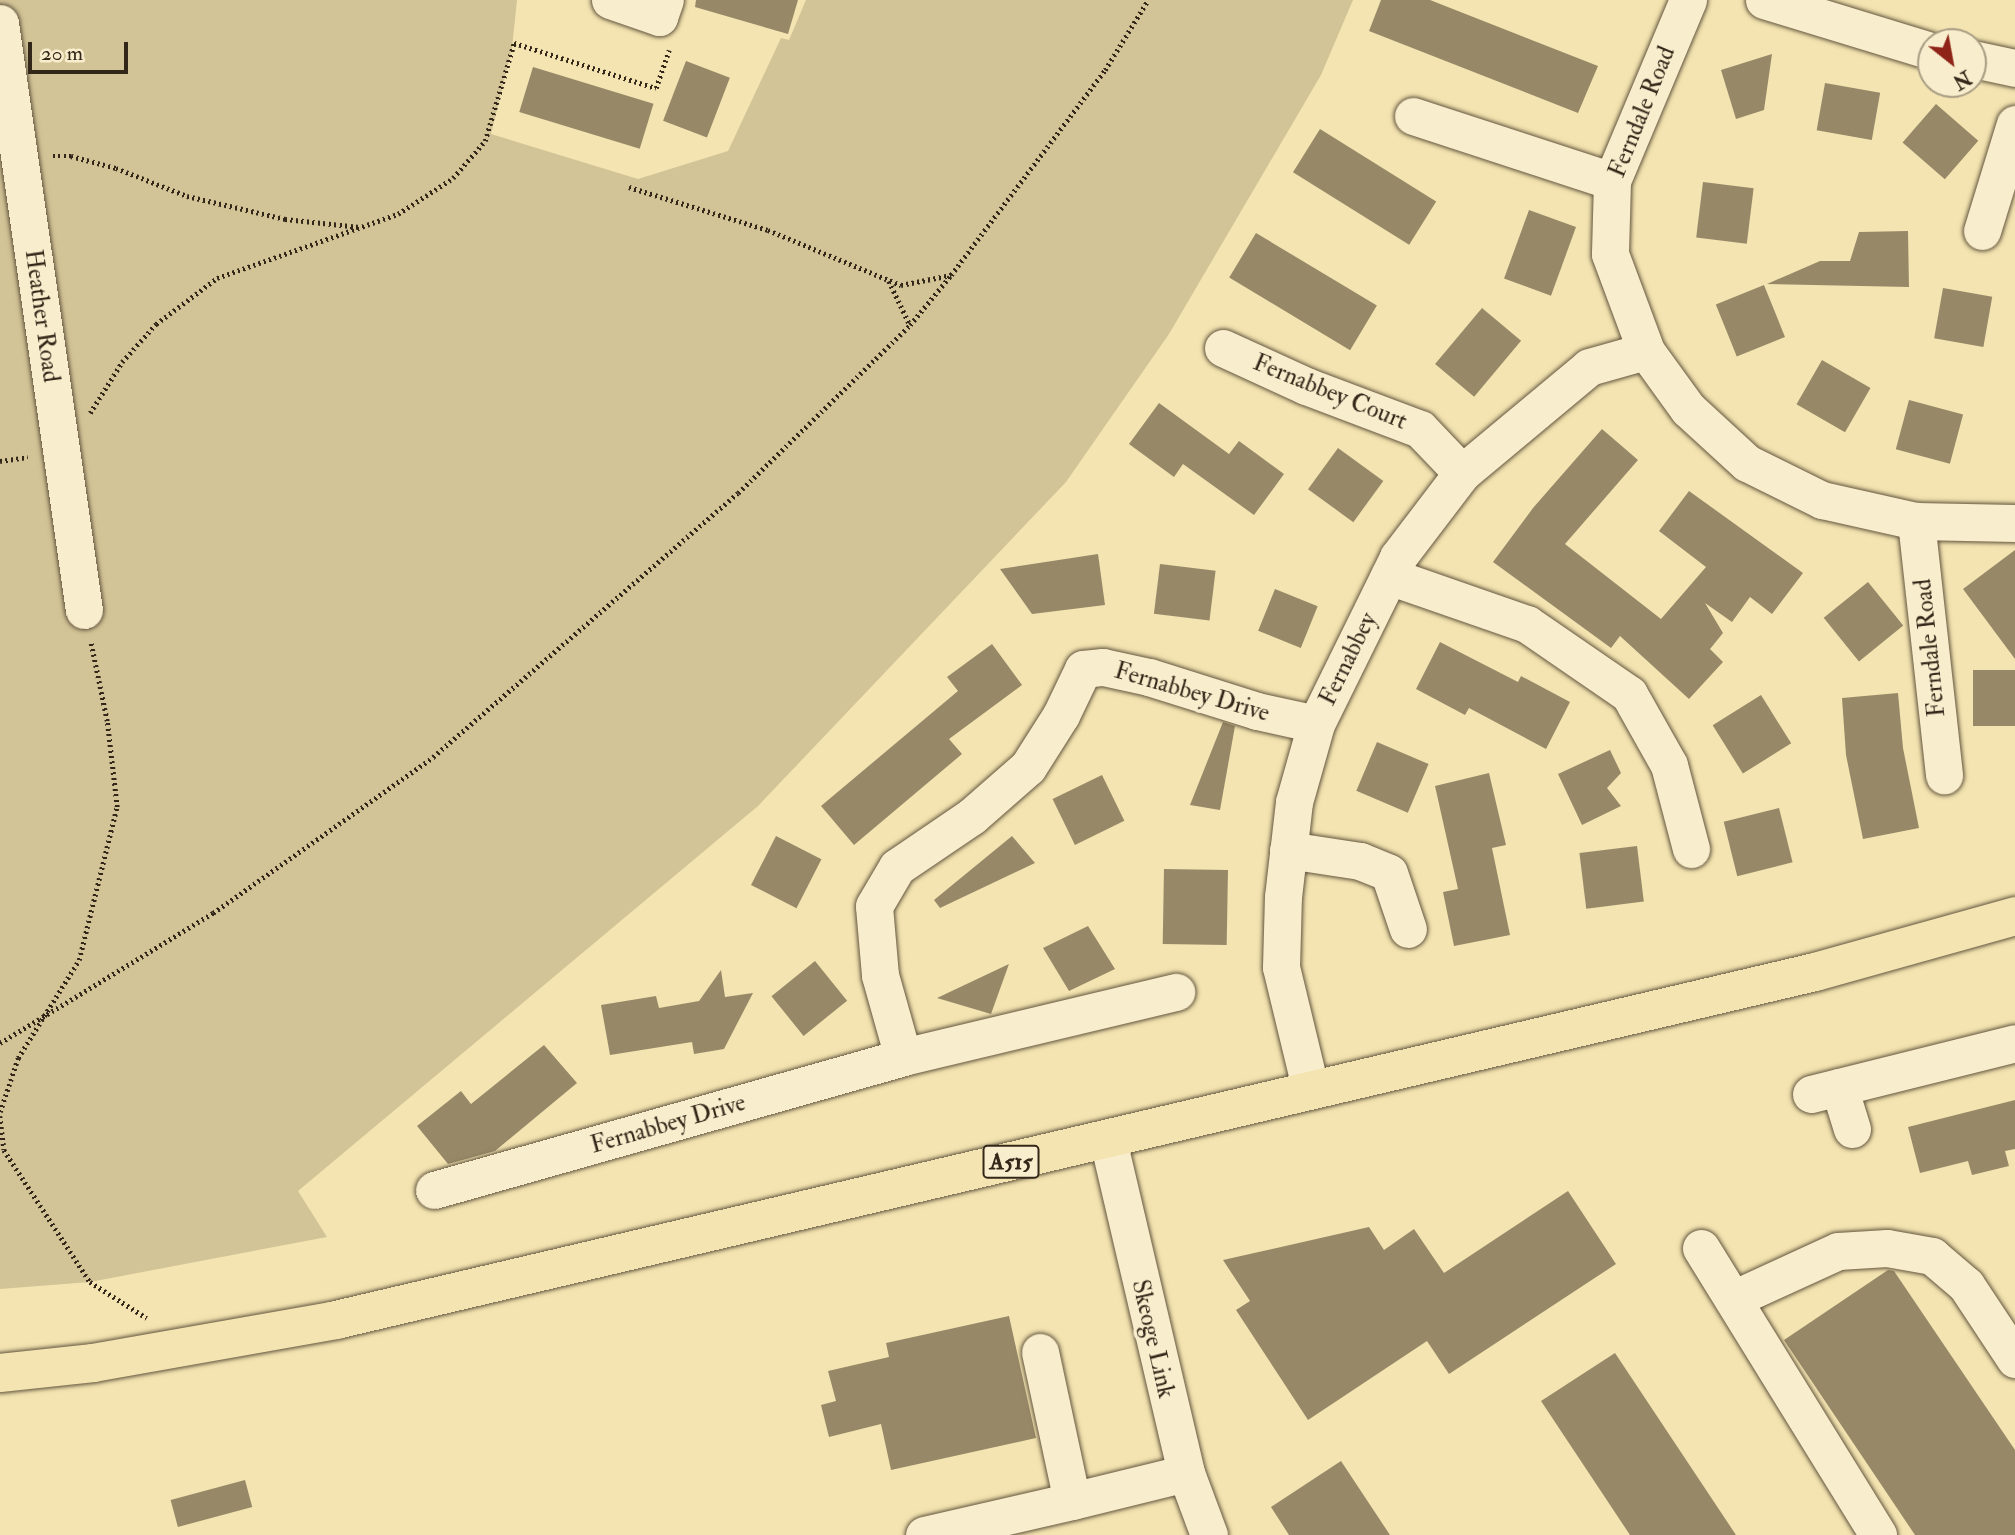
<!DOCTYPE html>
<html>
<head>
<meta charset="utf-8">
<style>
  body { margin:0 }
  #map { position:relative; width:2015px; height:1535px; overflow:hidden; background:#f4e4b1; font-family:"IM FELL Double Pica",serif }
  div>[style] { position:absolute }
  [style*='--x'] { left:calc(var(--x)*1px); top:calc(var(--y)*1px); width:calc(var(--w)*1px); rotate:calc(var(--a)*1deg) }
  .green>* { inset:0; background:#d3c497 }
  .building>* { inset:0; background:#978968; transform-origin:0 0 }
  .path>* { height:4.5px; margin-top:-2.25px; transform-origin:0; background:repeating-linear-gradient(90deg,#332719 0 2px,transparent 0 5.5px) }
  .roads { filter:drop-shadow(0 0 2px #63563f) drop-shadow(0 0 2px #63563f) }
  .minor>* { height:37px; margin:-18.5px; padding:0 18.5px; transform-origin:18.5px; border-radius:18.5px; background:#f8edcc }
  .highway>* { height:38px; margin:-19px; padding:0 19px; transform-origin:19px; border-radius:19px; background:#f4e4b1 }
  span { translate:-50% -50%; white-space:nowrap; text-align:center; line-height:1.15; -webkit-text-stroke:7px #f8edcc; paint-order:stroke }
  .shield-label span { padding:2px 5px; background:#f8edcc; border:2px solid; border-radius:5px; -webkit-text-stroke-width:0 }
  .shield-label { font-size:23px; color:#332719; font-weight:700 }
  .street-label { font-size:24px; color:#332719 }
  .north { position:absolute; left:1917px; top:28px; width:70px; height:70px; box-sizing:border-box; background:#f8edcc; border:2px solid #a99e84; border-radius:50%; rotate:149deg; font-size:19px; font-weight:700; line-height:28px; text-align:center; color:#332719 }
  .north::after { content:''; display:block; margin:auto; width:24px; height:32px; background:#8f2418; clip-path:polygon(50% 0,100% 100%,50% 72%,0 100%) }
  .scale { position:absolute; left:28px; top:42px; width:100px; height:32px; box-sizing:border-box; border:4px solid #332719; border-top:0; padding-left:9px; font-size:21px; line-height:24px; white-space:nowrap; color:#332719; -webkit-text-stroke:5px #f8edcc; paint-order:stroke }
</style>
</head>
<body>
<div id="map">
  <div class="green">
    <div style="clip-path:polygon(0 0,517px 0,512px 48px,491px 134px,638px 179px,728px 151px,781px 38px,789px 40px,806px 0,1353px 0,1321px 75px,1169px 334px,1066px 482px,758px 806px,298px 1191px,327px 1237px,90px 1282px,0 1289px)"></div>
  </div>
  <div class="building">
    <div style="clip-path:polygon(696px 0,798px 0,788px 34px,695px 7px)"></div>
    <div style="clip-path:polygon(1381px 0,1430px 0,1598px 66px,1578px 113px,1369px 31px)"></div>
    <div style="clip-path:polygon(1772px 54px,1764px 110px,1736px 119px,1721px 70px)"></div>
    <div style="left:686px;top:61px;width:47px;height:64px;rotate:21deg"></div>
    <div style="left:533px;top:67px;width:126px;height:47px;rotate:17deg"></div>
    <div style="left:1825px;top:83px;width:56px;height:48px;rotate:10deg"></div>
    <div style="left:1936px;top:104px;width:56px;height:51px;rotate:41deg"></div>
    <div style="left:1320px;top:129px;width:137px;height:51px;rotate:32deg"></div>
    <div style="left:1703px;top:182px;width:51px;height:56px;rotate:7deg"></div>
    <div style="left:1529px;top:210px;width:50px;height:73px;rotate:20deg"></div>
    <div style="clip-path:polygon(1908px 231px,1909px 287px,1767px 284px,1820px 261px,1850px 261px,1859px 232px)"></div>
    <div style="left:1256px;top:233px;width:141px;height:52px;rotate:31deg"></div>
    <div style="left:1764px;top:285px;width:56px;height:52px;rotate:68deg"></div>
    <div style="left:1943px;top:288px;width:50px;height:51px;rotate:10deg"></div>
    <div style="left:1482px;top:308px;width:51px;height:73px;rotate:40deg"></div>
    <div style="left:1822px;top:360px;width:56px;height:51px;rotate:30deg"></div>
    <div style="left:1909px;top:400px;width:56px;height:51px;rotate:15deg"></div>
    <div style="clip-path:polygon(1159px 403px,1229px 454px,1239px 441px,1284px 474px,1254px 515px,1183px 464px,1174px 477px,1129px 444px)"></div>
    <div style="clip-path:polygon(1602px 429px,1638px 460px,1565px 544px,1661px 619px,1706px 567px,1659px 531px,1689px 491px,1803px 573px,1772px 614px,1750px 597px,1732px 622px,1705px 603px,1723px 633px,1710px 649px,1723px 662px,1689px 699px,1620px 636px,1611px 648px,1493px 562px,1533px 508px)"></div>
    <div style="left:1338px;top:448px;width:56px;height:51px;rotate:36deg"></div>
    <div style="clip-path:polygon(2015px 550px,2015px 659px,1963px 589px)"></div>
    <div style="clip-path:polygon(1098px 554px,1105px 605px,1032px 614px,1000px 569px)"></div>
    <div style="left:1160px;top:564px;width:56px;height:50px;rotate:7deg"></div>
    <div style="left:1868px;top:582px;width:56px;height:57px;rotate:51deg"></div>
    <div style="left:1275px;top:589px;width:46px;height:45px;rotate:22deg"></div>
    <div style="clip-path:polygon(1440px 642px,1518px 682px,1521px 676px,1570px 702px,1546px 749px,1469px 708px,1465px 715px,1416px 689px)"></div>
    <div style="clip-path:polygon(992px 644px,1022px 685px,949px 739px,962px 754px,854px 845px,821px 806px,958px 691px,947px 677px)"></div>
    <div style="left:2015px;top:670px;width:56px;height:42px;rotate:90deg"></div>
    <div style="clip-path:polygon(1898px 693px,1903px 748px,1919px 828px,1863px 839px,1846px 755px,1842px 698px)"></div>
    <div style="left:1761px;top:695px;width:57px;height:57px;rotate:58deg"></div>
    <div style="clip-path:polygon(1223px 722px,1235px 726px,1220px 810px,1190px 805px)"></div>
    <div style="left:1377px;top:742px;width:56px;height:53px;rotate:23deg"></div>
    <div style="clip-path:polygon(1610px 750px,1621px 773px,1607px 788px,1621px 806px,1582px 825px,1558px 774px)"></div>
    <div style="clip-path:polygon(1489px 773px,1506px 845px,1492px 848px,1510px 935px,1454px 946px,1443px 892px,1458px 889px,1435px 786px)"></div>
    <div style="left:1102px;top:775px;width:51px;height:55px;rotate:64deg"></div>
    <div style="left:1779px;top:808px;width:56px;height:57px;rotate:76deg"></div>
    <div style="left:776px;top:836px;width:51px;height:55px;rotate:27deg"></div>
    <div style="clip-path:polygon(1012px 836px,1035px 863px,940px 908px,934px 900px)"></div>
    <div style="left:1637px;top:846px;width:56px;height:58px;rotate:83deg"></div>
    <div style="left:1164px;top:869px;width:64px;height:75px;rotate:1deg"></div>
    <div style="clip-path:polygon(1088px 926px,1115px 969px,1069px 991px,1043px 948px)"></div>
    <div style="left:815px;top:961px;width:51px;height:56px;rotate:51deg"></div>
    <div style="clip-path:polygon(1009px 964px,991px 1014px,937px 998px)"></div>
    <div style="clip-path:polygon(721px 970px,725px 997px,753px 993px,724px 1049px,694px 1054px,692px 1042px,610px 1055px,601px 1005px,656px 996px,659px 1008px,699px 1001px)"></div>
    <div style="clip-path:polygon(544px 1045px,577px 1083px,495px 1151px,448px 1164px,417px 1126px,461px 1091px,471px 1104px)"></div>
    <div style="clip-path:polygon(2015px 1100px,2015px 1149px,2005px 1151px,2009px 1166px,1972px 1175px,1968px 1161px,1920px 1173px,1908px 1127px)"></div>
    <div style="clip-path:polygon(1568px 1191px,1616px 1264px,1449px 1374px,1427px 1341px,1308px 1420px,1236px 1310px,1250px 1301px,1223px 1260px,1369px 1227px,1384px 1250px,1414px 1229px,1444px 1273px)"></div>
    <div style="clip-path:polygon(1888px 1270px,1894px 1271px,2015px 1450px,2015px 1535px,1915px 1535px,1784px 1340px)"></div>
    <div style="clip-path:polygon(1009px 1316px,1036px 1438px,891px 1470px,881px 1424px,829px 1437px,821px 1405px,836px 1401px,828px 1371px,889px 1357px,886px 1343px)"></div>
    <div style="clip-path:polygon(1615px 1353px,1736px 1535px,1630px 1535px,1541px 1401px)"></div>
    <div style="clip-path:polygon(1341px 1461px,1390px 1535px,1289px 1535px,1271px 1507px)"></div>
    <div style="left:245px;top:1480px;width:28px;height:77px;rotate:75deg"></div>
  </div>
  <div class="path">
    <div style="--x:53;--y:156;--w:18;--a:0"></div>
    <div style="--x:71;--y:156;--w:47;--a:14.9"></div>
    <div style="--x:116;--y:168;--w:76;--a:21.5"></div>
    <div style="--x:187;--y:196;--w:101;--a:13.2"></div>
    <div style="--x:285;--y:219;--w:75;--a:6.1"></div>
    <div style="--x:629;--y:187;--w:145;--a:17.2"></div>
    <div style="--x:768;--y:230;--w:144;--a:22.5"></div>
    <div style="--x:901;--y:285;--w:51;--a:-11.3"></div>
    <div style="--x:889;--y:281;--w:49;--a:64.5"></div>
    <div style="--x:90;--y:413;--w:60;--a:-57.9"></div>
    <div style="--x:122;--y:362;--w:51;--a:-48.2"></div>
    <div style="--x:156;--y:324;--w:76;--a:-37"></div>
    <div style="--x:217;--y:278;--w:192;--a:-19.5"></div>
    <div style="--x:398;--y:214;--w:66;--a:-33.2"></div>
    <div style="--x:453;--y:178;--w:49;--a:-49.1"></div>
    <div style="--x:485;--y:141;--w:102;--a:-73.5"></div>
    <div style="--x:514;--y:43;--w:149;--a:17.6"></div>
    <div style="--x:656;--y:88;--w:40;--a:-71.1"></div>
    <div style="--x:0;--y:461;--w:28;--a:-8"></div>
    <div style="--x:0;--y:1043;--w:250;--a:-31.4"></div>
    <div style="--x:213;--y:913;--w:270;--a:-35.3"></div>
    <div style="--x:433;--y:757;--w:403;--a:-40.9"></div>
    <div style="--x:738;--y:493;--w:240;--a:-44.3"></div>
    <div style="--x:910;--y:325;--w:65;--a:-50.6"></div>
    <div style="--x:951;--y:275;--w:256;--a:-53.1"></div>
    <div style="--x:1105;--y:70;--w:82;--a:-58.4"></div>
    <div style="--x:0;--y:1112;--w:57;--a:-71.6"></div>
    <div style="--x:18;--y:1058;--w:115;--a:-58.1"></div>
    <div style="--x:79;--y:960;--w:158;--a:-76.1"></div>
    <div style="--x:117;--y:807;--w:87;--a:-96.6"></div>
    <div style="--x:107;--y:721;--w:79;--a:-101.7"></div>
    <div style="--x:0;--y:1116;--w:34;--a:83"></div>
    <div style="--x:4;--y:1150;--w:158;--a:56.9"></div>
    <div style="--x:90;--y:1282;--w:67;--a:32.3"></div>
  </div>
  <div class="roads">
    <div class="minor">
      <div style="--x:610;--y:0;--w:52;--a:19.1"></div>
      <div style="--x:659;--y:17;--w:18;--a:-71"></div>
      <div style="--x:1688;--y:0;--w:196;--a:112.8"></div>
      <div style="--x:1612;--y:181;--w:73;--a:91.6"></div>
      <div style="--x:1610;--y:254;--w:103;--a:69.6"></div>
      <div style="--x:1646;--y:351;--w:72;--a:54.1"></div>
      <div style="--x:1688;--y:409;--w:80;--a:42.5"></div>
      <div style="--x:1747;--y:463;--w:84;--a:26.3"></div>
      <div style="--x:1822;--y:500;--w:96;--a:12.6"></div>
      <div style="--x:1916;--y:521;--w:99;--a:1.2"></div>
      <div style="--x:1764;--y:0;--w:175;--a:17"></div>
      <div style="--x:0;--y:23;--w:593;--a:81.86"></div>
      <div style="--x:1973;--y:59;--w:43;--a:12.1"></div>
      <div style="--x:1413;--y:116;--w:209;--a:18.1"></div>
      <div style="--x:1982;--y:231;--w:112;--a:-72.9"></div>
      <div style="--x:1223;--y:348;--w:91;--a:24.6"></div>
      <div style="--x:1306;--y:386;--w:122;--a:20.7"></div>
      <div style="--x:1420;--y:429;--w:61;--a:46.3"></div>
      <div style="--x:1916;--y:521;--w:256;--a:83.7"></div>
      <div style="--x:1389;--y:576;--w:146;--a:19.2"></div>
      <div style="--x:1527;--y:624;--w:124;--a:34.5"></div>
      <div style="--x:1629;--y:694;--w:81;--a:60.6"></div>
      <div style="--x:1669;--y:765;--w:87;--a:75.3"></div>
      <div style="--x:1288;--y:850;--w:73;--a:8.7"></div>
      <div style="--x:1360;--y:861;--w:31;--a:22"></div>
      <div style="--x:1389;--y:873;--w:59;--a:71.3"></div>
      <div style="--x:903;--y:1057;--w:85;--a:-105.7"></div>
      <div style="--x:880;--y:975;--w:69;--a:-95"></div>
      <div style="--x:874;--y:906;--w:45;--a:-59.5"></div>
      <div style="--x:897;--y:867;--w:91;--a:-34.2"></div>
      <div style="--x:972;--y:816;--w:74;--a:-41.2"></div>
      <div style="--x:1028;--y:767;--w:62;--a:-57.6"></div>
      <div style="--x:1061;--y:715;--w:51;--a:-64.4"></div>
      <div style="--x:1083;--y:669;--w:20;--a:-6"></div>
      <div style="--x:1103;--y:667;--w:47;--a:12.3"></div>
      <div style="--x:1149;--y:677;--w:113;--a:17.5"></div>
      <div style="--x:1257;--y:711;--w:60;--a:12.4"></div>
      <div style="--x:1310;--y:1087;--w:123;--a:-103.6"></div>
      <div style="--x:1281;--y:967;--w:70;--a:-88.4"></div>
      <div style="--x:1283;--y:897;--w:96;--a:-83.4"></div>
      <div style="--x:1294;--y:802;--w:81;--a:-74.2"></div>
      <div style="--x:1316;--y:724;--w:186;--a:-63.8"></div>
      <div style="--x:1398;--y:557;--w:106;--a:-52.7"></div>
      <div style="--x:1462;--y:473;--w:165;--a:-39.8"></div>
      <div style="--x:1589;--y:367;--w:59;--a:-15.7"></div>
      <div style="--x:1839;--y:1087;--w:44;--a:72.8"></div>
      <div style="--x:1811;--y:1094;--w:210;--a:-14"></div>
      <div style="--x:1108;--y:1140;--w:342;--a:76.8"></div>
      <div style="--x:1186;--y:1473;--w:66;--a:69.6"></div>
      <div style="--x:434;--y:1190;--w:487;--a:-15.8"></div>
      <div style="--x:903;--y:1057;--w:281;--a:-13.4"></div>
      <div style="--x:1701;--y:1248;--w:337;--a:58.3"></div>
      <div style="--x:1733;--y:1299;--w:115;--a:-24.6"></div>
      <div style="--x:1838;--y:1251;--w:49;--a:-3.5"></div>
      <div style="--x:1887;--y:1248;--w:46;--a:10.1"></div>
      <div style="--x:1932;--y:1256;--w:45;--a:40.5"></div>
      <div style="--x:1966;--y:1285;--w:89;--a:56.5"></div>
      <div style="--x:1040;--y:1352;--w:152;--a:77.9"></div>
      <div style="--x:1072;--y:1501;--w:117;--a:-13.8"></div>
      <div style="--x:924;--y:1535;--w:152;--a:-12.9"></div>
    </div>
    <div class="highway">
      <div style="--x:0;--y:1373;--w:94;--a:-6.1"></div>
      <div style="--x:93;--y:1363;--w:247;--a:-10"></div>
      <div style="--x:336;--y:1320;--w:1519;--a:-13.24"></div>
      <div style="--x:1815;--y:972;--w:208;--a:-15.6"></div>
    </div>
  </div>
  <div class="shield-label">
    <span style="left:1011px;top:1162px">A515</span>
  </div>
  <div class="street-label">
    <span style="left:1642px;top:112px;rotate:-68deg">Ferndale Road</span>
    <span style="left:42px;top:316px;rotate:82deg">Heather Road</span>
    <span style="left:1330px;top:392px;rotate:22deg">Fernabbey Court</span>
    <span style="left:1930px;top:648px;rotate:-96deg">Ferndale Road</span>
    <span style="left:1348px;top:659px;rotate:-64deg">Fernabbey</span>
    <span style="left:1192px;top:692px;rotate:16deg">Fernabbey Drive</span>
    <span style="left:668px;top:1124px;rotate:-16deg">Fernabbey Drive</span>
    <span style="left:1153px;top:1339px;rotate:77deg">Skeoge Link</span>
  </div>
  <div class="north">N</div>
  <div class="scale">20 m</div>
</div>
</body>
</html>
